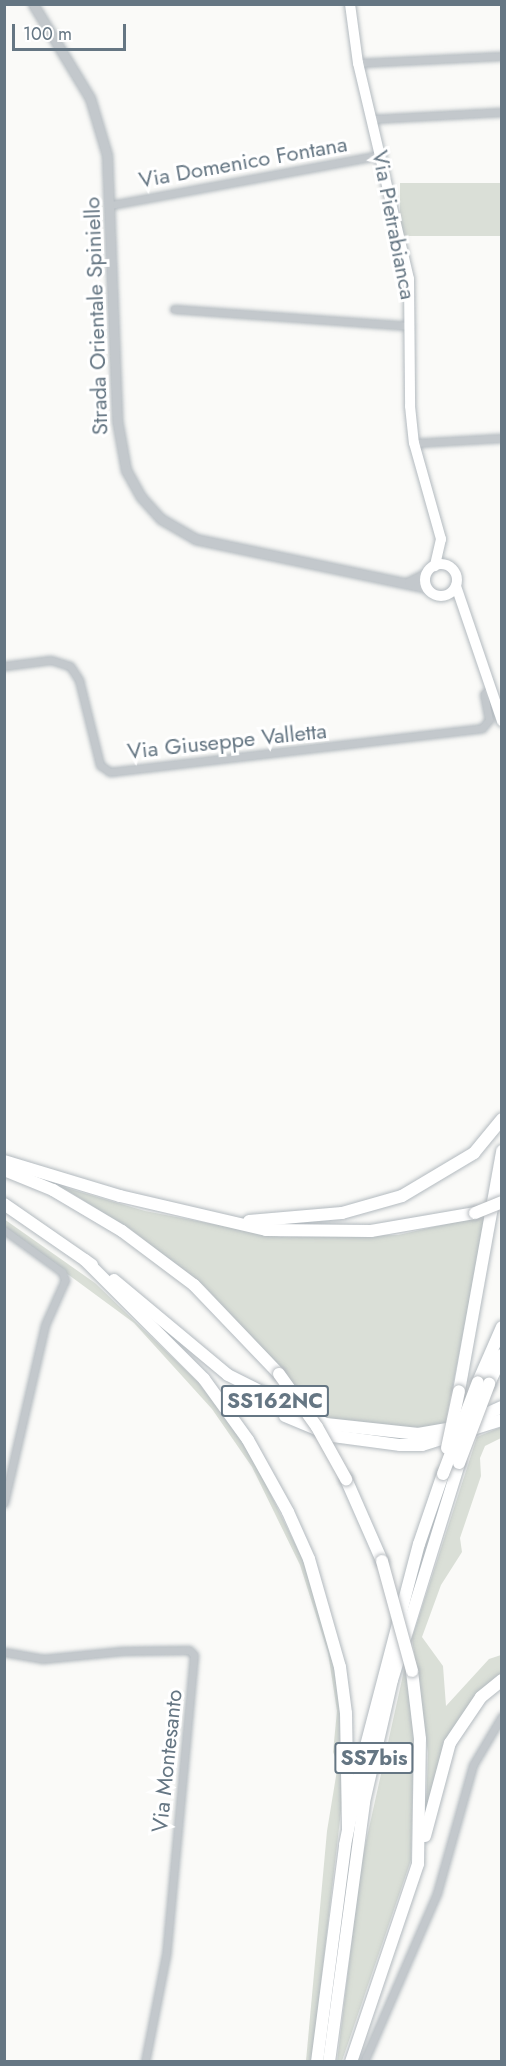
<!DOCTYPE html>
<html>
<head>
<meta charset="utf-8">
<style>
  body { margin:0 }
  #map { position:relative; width:506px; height:2066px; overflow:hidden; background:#fafaf8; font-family:Jost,sans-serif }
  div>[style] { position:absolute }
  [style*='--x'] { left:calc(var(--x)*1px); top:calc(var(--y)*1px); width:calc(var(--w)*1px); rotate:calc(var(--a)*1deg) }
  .green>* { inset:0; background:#dadfd7; transform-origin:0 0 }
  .roads { filter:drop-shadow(0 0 2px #b3babf) drop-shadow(0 0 2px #b3babf) }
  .minor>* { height:7px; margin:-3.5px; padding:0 3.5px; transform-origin:3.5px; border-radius:3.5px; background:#c3c8cc }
  .tertiary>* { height:9px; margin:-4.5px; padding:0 4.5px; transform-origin:4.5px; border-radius:4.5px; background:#c3c8cc }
  .secondary>* { height:10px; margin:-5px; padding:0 5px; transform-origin:5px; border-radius:5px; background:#fff }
  .secondary>.ring { margin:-5px; padding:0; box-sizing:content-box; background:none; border:10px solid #fff; border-radius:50% }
  .trunk>* { height:12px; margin:-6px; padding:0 6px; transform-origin:6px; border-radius:6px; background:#fff }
  .bridges { filter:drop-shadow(0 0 2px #b4b9bd) drop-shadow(0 0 2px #b4b9bd) }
  .trunk-bridge>* { height:12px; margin:-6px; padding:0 6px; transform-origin:6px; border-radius:6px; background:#fff }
  span { translate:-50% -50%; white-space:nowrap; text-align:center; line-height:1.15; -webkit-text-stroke:6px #fff; paint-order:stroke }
  .shield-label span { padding:2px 4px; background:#fff; border:2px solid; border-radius:4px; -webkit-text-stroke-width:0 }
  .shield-label { font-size:21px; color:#657683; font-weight:700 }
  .street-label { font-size:22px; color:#657683 }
  .frame { position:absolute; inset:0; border:6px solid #657683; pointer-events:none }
  .scale { position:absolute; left:12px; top:24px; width:114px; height:27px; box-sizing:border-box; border:3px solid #657683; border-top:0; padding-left:8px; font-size:18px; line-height:21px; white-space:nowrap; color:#657683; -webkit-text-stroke:4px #fff; paint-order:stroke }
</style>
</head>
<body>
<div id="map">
  <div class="green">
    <div style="left:501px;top:183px;width:53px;height:101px;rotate:90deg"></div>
    <div style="clip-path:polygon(60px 1186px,145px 1211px,281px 1237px,398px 1235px,486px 1215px,445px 1426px,400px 1431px,317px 1417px,284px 1371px,204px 1286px,130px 1229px)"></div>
    <div style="clip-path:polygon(4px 1219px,95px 1283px,198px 1382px,248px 1448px,308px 1570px,340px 1690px,344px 1785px,312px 2061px,306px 2061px,327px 1831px,338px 1764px,333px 1752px,337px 1711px,328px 1653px,300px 1565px,252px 1467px,212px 1409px,134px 1323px,5px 1228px)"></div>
    <div style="clip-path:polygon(501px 1427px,501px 1438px,485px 1446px,480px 1458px,481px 1476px,460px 1538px,462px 1552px,441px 1585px,422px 1637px,443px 1666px,446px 1706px,489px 1659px,501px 1655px,501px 1676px,439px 1760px,426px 1811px,428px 1753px,412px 1638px,477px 1437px)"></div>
    <div style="clip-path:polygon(405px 1666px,414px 1735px,411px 1860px,342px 2061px,337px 2062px,361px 1864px)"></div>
  </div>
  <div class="roads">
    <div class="minor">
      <div style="--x:358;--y:63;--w:144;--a:-2.8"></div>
      <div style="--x:372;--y:119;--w:130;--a:-3.1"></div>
      <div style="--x:111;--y:205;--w:276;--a:-10.5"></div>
      <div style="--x:174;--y:309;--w:237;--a:4.1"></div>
      <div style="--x:414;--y:443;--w:88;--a:-3.3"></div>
      <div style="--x:4;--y:666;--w:47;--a:-7.3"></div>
      <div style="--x:51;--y:660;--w:20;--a:18"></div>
      <div style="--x:70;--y:666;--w:17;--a:57"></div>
      <div style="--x:79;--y:680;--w:88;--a:76.1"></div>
      <div style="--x:100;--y:765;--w:12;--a:35"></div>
      <div style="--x:110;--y:772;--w:375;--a:-6.7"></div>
      <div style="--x:482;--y:728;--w:11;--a:-49"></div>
      <div style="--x:489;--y:720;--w:26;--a:-101"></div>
      <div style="--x:484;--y:694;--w:9;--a:-32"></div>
      <div style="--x:4;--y:1230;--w:72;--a:35.9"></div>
      <div style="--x:62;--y:1272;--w:9;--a:69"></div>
      <div style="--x:65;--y:1280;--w:49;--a:114"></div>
      <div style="--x:45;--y:1325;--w:183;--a:103"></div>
      <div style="--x:4;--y:1652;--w:39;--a:10"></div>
      <div style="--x:42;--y:1659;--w:81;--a:-5.6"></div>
      <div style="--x:123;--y:1651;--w:66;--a:-0.9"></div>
      <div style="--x:189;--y:1650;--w:7;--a:45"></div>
      <div style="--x:194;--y:1655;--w:301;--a:95.3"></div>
      <div style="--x:166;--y:1955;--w:109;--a:101.1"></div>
      <div style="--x:364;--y:2062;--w:184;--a:-66.6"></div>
      <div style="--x:437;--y:1893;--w:133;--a:-74.3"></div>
      <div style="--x:473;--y:1765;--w:57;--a:-59.4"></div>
    </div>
    <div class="tertiary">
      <div style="--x:33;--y:4;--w:110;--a:58.8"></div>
      <div style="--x:90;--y:98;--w:59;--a:73.4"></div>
      <div style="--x:107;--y:155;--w:265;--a:87.8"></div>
      <div style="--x:117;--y:420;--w:51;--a:79.8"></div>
      <div style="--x:126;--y:470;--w:31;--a:61"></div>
      <div style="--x:141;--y:497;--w:30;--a:48"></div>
      <div style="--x:161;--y:519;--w:39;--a:30"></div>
      <div style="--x:195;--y:539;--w:237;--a:11.9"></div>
      <div style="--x:409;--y:582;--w:20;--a:-27"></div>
    </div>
    <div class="secondary">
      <div style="--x:350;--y:4;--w:60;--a:82.3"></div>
      <div style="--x:358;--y:63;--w:222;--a:76.7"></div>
      <div style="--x:409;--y:279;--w:127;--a:89.5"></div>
      <div style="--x:410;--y:406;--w:37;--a:84"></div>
      <div style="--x:414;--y:443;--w:100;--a:74.3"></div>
      <div style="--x:441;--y:539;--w:28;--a:103"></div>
      <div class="ring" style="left:425px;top:564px;width:22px;height:22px"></div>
      <div style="--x:456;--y:586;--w:143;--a:71.2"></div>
    </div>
    <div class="trunk">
      <div style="--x:4;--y:1161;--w:121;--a:16.8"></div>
      <div style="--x:120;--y:1196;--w:150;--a:13.1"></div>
      <div style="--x:266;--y:1230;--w:105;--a:0.5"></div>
      <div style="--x:371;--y:1231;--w:106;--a:-9.8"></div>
      <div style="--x:4;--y:1170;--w:53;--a:22.2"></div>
      <div style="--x:53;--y:1190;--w:80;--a:30.7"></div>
      <div style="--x:122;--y:1231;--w:90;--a:36.9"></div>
      <div style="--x:194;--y:1285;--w:123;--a:46.3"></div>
      <div style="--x:4;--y:1204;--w:107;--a:34.7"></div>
      <div style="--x:249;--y:1221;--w:93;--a:-4.9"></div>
      <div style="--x:342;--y:1213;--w:62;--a:-15.8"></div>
      <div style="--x:402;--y:1196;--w:84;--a:-30.8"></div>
      <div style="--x:474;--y:1153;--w:44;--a:-50.5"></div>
      <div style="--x:85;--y:1260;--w:168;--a:45"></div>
      <div style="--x:204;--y:1379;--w:75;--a:54.2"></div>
      <div style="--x:248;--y:1440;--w:82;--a:60.9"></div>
      <div style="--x:288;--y:1512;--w:51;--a:65.9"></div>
      <div style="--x:309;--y:1559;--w:112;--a:74"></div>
      <div style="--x:340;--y:1667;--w:46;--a:82.6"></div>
      <div style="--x:346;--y:1713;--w:116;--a:89"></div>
      <div style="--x:114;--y:1280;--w:148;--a:39.8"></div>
      <div style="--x:228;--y:1375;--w:110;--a:26.6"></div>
      <div style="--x:326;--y:1424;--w:93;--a:6.2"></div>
      <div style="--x:418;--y:1434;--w:40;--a:-10"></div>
      <div style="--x:457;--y:1427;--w:49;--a:-24"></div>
      <div style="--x:478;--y:1382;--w:60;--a:-66.4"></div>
      <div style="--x:489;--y:1384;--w:32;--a:-66"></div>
      <div style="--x:459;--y:1391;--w:244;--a:-79.8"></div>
      <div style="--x:285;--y:1416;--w:52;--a:22.6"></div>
      <div style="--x:333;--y:1436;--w:68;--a:7.7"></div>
      <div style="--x:400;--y:1445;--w:22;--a:0"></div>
      <div style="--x:422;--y:1445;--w:84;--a:-17.4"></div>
      <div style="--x:346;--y:1479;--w:90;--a:66.3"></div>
      <div style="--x:425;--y:1836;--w:96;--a:-75"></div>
      <div style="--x:450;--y:1743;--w:55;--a:-56"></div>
      <div style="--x:481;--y:1697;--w:27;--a:-39"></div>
      <div style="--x:317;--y:2062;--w:219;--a:-82.6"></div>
      <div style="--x:345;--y:1845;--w:86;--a:-78.6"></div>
      <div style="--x:362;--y:1761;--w:224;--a:-75.3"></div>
      <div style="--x:419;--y:1544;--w:74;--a:-71.1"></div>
      <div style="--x:329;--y:2062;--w:262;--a:-82.3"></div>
      <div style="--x:364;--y:1802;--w:125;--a:-77.1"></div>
      <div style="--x:392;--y:1680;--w:227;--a:-72.8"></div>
      <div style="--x:351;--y:2062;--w:209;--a:-71.3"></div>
      <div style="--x:418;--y:1864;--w:125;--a:-89.1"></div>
      <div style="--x:420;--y:1739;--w:68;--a:-96.7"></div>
    </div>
  </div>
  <div class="bridges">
    <div class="trunk-bridge">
      <div style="--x:475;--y:1213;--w:29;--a:-22"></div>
      <div style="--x:279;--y:1374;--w:65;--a:54.4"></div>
      <div style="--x:317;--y:1427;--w:60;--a:60.9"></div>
      <div style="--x:447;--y:1448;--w:58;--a:-78.1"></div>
      <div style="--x:459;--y:1463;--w:85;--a:-69.2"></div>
      <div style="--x:443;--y:1474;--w:98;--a:-69.2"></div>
      <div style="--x:382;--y:1561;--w:114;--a:74.7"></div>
    </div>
  </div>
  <div class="shield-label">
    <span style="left:275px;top:1401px">SS162NC</span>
    <span style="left:374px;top:1758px">SS7bis</span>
  </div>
  <div class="street-label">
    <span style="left:243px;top:162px;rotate:-10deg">Via Domenico Fontana</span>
    <span style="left:394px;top:225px;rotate:79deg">Via Pietrabianca</span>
    <span style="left:96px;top:316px;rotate:-92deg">Strada Orientale Spiniello</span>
    <span style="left:227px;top:741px;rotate:-6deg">Via Giuseppe Valletta</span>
    <span style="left:167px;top:1761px;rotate:-84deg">Via Montesanto</span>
  </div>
  <div class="frame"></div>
  <div class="scale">100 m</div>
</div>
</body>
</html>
